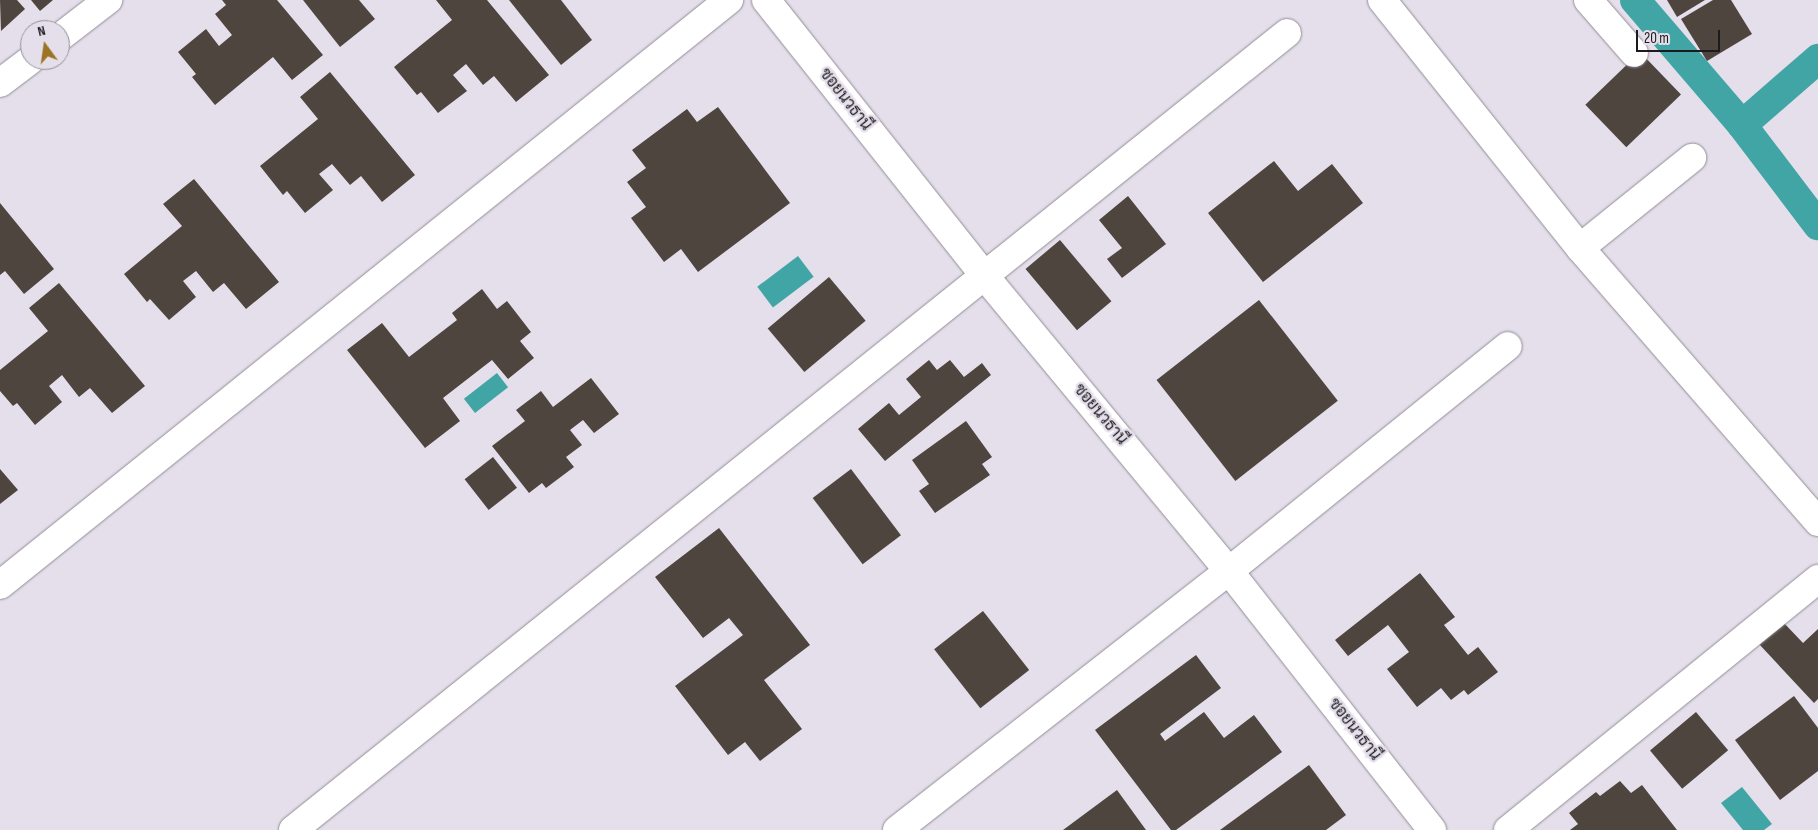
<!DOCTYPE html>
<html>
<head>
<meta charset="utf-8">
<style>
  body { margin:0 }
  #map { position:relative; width:1818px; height:830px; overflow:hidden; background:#e4dfea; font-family:"Sofia Sans Condensed",Sarabun,sans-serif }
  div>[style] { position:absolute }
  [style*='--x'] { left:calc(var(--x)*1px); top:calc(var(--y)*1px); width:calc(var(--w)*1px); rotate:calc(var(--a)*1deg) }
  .water>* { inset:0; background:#41a5a6; transform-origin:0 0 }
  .canal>* { height:30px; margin:-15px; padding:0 15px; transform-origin:15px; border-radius:15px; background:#41a5a6 }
  .building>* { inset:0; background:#4e453f; transform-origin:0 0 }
  .roads { filter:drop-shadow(0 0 1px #928d97) drop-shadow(0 0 1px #928d97) }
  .minor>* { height:28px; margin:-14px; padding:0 14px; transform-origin:14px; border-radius:14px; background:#fff }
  span { translate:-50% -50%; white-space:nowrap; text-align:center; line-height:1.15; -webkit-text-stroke:5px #e4dfea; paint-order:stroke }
  .street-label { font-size:16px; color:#1d1b1f }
  .north { position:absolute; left:20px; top:20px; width:50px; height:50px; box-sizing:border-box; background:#e4dfea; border:1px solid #949199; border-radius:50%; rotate:346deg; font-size:14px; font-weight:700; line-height:20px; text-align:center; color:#1d1b1f }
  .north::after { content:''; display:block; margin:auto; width:18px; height:22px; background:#9d7422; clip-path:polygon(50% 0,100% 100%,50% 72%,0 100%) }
  .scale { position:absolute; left:1636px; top:30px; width:84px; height:22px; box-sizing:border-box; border:2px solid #1d1b1f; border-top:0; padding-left:6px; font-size:15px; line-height:18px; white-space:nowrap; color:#1d1b1f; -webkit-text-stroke:4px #e4dfea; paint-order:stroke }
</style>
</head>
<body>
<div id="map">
  <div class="water">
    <div style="left:798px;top:256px;width:26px;height:51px;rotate:53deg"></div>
    <div style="left:497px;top:373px;width:18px;height:42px;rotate:52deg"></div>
    <div style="clip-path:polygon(1742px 787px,1772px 824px,1764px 830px,1743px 830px,1721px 803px)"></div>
  </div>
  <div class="canal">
    <div style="--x:1635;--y:0;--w:165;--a:49.4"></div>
    <div style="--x:1742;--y:125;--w:126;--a:52.8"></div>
    <div style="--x:1742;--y:125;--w:101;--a:-41"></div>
  </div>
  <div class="building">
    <div style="clip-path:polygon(0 0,17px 0,25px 9px,1px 31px)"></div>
    <div style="clip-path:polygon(31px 0,53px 0,40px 11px)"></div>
    <div style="clip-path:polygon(222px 0,277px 0,323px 55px,292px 80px,273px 57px,215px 105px,192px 77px,196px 74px,178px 52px,206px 29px,219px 46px,232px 35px,215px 14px,226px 5px)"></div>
    <div style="clip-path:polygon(303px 0,359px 0,375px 19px,340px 47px)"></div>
    <div style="clip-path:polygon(436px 0,487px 0,549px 75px,516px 102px,494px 76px,483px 85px,466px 64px,453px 75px,467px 91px,438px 113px,421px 92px,417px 95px,394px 67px,452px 20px)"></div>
    <div style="clip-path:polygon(509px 0,561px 0,592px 40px,561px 65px)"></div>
    <div style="clip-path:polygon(1667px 0,1705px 0,1677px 17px)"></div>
    <div style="clip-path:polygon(1713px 0,1731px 0,1752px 34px,1707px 61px,1681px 19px)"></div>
    <div style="left:1640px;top:52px;width:59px;height:76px;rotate:46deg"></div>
    <div style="clip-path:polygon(330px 72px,415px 175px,382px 202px,361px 176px,350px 185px,332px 164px,319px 174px,333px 190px,305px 213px,287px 191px,283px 195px,260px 166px,318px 119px,300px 97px)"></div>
    <div style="clip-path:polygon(718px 107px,790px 203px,698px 272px,681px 249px,664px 262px,631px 218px,646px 207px,627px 182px,646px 168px,632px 150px,687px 109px,697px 122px)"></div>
    <div style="clip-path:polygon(1274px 161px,1298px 191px,1332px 164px,1363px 203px,1263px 282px,1208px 213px)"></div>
    <div style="clip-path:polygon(194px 179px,279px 282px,246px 309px,224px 283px,213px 292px,196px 271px,183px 281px,196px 297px,169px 320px,150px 299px,147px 302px,124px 274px,182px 226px,163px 204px)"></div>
    <div style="clip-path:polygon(1128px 196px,1166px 244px,1122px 278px,1107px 259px,1122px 248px,1099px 220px)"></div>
    <div style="clip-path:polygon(0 203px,54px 269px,24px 294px,5px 271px,0 275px)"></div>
    <div style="left:1060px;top:240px;width:80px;height:45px;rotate:50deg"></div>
    <div style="left:829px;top:277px;width:57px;height:80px;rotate:50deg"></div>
    <div style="clip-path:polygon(59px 283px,145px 386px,112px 413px,90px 388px,79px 397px,62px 375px,49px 386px,62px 402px,35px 425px,17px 403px,13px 406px,0 391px,0 370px,48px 331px,29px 308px)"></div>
    <div style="clip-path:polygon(482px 289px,497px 309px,507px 301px,531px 332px,520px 341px,534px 358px,508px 379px,492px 360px,443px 398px,460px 421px,425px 448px,347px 350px,382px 323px,409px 357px,457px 320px,452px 313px)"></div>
    <div style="left:1259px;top:300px;width:128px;height:130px;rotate:52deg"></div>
    <div style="clip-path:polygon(929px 360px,937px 370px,950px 360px,964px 377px,982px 363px,991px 375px,885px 461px,858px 429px,889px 403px,899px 415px,921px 397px,906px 379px)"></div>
    <div style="clip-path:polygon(591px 378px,619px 414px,594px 433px,583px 420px,570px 430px,582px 445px,566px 457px,574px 467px,546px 488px,542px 483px,529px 493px,492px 446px,525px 421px,516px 410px,541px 391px,553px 407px)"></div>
    <div style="clip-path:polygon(966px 421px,992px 457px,982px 464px,990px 475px,935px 513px,919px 491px,929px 484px,912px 460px)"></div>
    <div style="left:493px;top:457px;width:39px;height:36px;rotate:52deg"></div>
    <div style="clip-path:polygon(0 469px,18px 490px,0 504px)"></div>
    <div style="left:851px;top:469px;width:83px;height:48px;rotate:53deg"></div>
    <div style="clip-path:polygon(719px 528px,810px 645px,764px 680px,802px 729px,760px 761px,745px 742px,728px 755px,675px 686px,743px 635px,729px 618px,703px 638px,655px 577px)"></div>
    <div style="clip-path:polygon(1420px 573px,1455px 617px,1444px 625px,1468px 655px,1478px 647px,1498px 672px,1468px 695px,1464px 690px,1451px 700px,1441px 688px,1417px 707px,1387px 669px,1409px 652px,1388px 625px,1348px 656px,1335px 640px)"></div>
    <div style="left:983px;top:611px;width:75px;height:62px;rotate:52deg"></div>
    <div style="clip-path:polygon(1783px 622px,1803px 643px,1818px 629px,1818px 699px,1814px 703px,1759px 644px)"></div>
    <div style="clip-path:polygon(1196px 655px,1221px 688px,1160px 734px,1165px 741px,1204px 712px,1224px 738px,1254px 715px,1282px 752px,1176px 830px,1171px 830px,1095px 730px)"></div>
    <div style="clip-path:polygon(1794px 696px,1818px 728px,1818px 771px,1780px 800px,1735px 740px)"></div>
    <div style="left:1696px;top:712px;width:50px;height:60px;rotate:50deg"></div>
    <div style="clip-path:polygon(1309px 765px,1346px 815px,1326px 830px,1220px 830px)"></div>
    <div style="clip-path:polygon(1620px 781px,1631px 793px,1642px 785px,1677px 830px,1570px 830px,1578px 824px,1569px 813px,1596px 792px,1600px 796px)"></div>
    <div style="clip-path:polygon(1117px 790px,1146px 830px,1063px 830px)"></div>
  </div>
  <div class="roads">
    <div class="minor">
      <div style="--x:766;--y:0;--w:350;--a:51.6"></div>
      <div style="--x:983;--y:274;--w:386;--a:50.4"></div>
      <div style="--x:1229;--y:571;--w:329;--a:51.9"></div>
      <div style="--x:1382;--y:0;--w:317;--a:51.4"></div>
      <div style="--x:1580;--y:248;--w:363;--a:49"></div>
      <div style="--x:1588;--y:0;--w:70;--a:49"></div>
      <div style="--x:60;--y:37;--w:61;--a:-37.6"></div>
      <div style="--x:0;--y:83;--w:38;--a:-37"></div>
      <div style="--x:1580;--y:248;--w:144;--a:-38.8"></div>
      <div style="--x:0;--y:585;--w:935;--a:-38.75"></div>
      <div style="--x:293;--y:830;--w:1274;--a:-38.72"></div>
      <div style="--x:897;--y:830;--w:421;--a:-38"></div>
      <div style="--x:1229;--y:571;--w:358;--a:-38.9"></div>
      <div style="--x:1508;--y:830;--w:399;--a:-39"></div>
    </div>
  </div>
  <div class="street-label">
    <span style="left:845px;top:100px;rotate:52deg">ซอยนวธานี</span>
    <span style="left:1100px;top:415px;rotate:50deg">ซอยนวธานี</span>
    <span style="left:1354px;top:730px;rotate:52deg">ซอยนวธานี</span>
  </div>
  <div class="north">N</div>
  <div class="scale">20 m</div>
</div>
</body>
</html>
